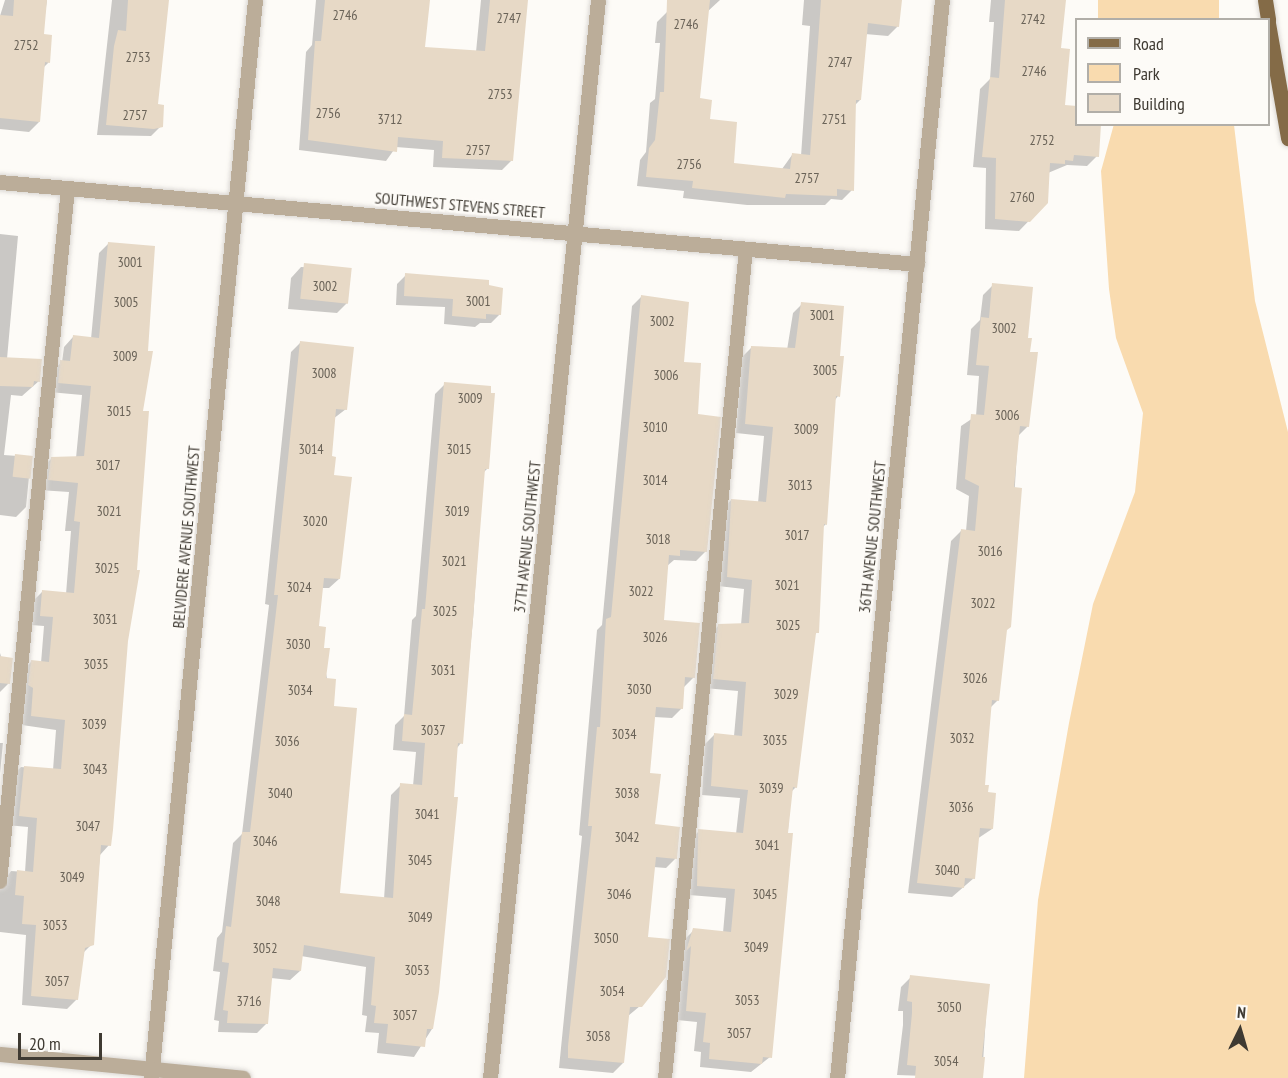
<!DOCTYPE html>
<html>
<head>
<meta charset="utf-8">
<style>
  body { margin:0 }
  #map { position:relative; width:1288px; height:1078px; overflow:hidden; background:#fdfbf7; font-family:"PT Sans Narrow",sans-serif }
  div>[style] { position:absolute }
  [style*='--x'] { left:calc(var(--x)*1px); top:calc(var(--y)*1px); width:calc(var(--w)*1px); rotate:calc(var(--a)*1deg) }
  .green>* { inset:0; background:#f9dbaf; transform-origin:0 0 }
  .shadow>* { inset:0; background:#0003 }
  .building>* { inset:0; background:#e7d9c6; transform-origin:0 0 }
  .roads { filter:drop-shadow(0 0 2px #dbd8d4) drop-shadow(0 0 2px #dbd8d4) }
  .service>* { height:14px; margin:-7px; padding:0 7px; transform-origin:7px; border-radius:7px; background:#bbad99 }
  .minor>* { height:15px; margin:-7.5px; padding:0 7.5px; transform-origin:7.5px; border-radius:7.5px; background:#bbad99 }
  .tertiary>* { height:15px; margin:-7.5px; padding:0 7.5px; transform-origin:7.5px; border-radius:7.5px; background:#bbad99 }
  .primary>* { height:15px; margin:-7.5px; padding:0 7.5px; transform-origin:7.5px; border-radius:7.5px; background:#846b47 }
  span { translate:-50% -50%; white-space:nowrap; text-align:center; line-height:1.15; -webkit-text-stroke:4.5px #fdfbf7; paint-order:stroke }
  .number-label { font-size:14px; color:#696257 }
  .number-label span { -webkit-text-stroke-width:0 }
  .street-label { font-size:16px; color:#3f3a32 }
  .legend { position:absolute; left:1075px; top:18px; width:195px; height:108px; box-sizing:border-box; background:#fdfbf7; border:2px solid #b1aea8; margin:0; padding:8px 10px; list-style:none; font-size:18px; color:#3f3a32 }
  .legend li { display:flex; align-items:center; gap:12px; height:30px }
  .legend b { width:30px; border:2px solid #b1aea8 }
  .north { position:absolute; left:1210px; top:1000px; width:60px; height:60px; -webkit-text-stroke:4px #fdfbf7; paint-order:stroke; rotate:5deg; font-size:16px; font-weight:700; line-height:24px; text-align:center; color:#3f3a32 }
  .north::after { content:''; display:block; margin:auto; width:21px; height:27px; background:#3f3a32; clip-path:polygon(50% 0,100% 100%,50% 72%,0 100%) }
  .scale { position:absolute; left:18px; top:1033px; width:84px; height:27px; box-sizing:border-box; border:3px solid #3f3a32; border-top:0; padding-left:8px; font-size:18px; line-height:21px; white-space:nowrap; color:#3f3a32; -webkit-text-stroke:4px #fdfbf7; paint-order:stroke }
</style>
</head>
<body>
<div id="map">
  <div class="green">
    <div style="left:1098px;top:0;width:121px;height:19px"></div>
    <div style="clip-path:polygon(1114px 124px,1234px 125px,1255px 301px,1288px 432px,1288px 1078px,1024px 1078px,1038px 900px,1069px 723px,1093px 604px,1135px 492px,1143px 413px,1116px 338px,1109px 289px,1101px 171px)"></div>
  </div>
  <div class="shadow">
    <div style="clip-path:polygon(5px 0,47px 0,42px 36px,49px 62px,43px 68px,39px 122px,29px 132px,0 129px,0 16px)"></div>
    <div style="clip-path:polygon(112px 0,168px 0,157px 106px,161px 126px,151px 136px,97px 135px)"></div>
    <div style="clip-path:polygon(316px 0,428px 0,424px 49px,476px 52px,481px 0,526px 0,512px 160px,502px 170px,433px 167px,434px 150px,396px 147px,386px 161px,299px 150px,306px 52px,312px 45px)"></div>
    <div style="clip-path:polygon(667px 0,720px 0,707px 12px,698px 100px,732px 164px,782px 169px,792px 155px,801px 156px,810px 26px,802px 25px,804px 0,894px 0,898px 26px,888px 36px,865px 34px,860px 100px,855px 105px,852px 190px,842px 200px,831px 199px,825px 205px,747px 205px,683px 198px,684px 191px,637px 186px,640px 160px,646px 152px,650px 103px,655px 99px,660px 43px,655px 43px,657px 22px,667px 12px)"></div>
    <div style="clip-path:polygon(991px 0,1062px 0,1059px 49px,1064px 106px,1097px 156px,1087px 166px,1067px 165px,1048px 173px,1047px 202px,1019px 231px,985px 229px,986px 168px,973px 167px,980px 89px,990px 79px,994px 22px,989px 22px)"></div>
    <div style="clip-path:polygon(0 234px,18px 236px,7px 359px,39px 381px,22px 396px,11px 395px,4px 455px,31px 457px,26px 507px,16px 517px,0 515px)"></div>
    <div style="clip-path:polygon(109px 243px,141px 412px,109px 845px,100px 855px,92px 944px,82px 954px,77px 999px,67px 1009px,22px 1005px,26px 935px,0 932px,0 887px,11px 871px,25px 872px,28px 827px,6px 825px,11px 777px,21px 767px,53px 770px,56px 730px,22px 725px,22px 671px,31px 662px,41px 663px,44px 626px,31px 625px,32px 602px,42px 592px,66px 594px,71px 531px,65px 531px,69px 492px,39px 490px,41px 469px,51px 459px,76px 458px,82px 395px,49px 392px,51px 372px,62px 362px,64px 347px,73px 337px,91px 339px,99px 253px)"></div>
    <div style="clip-path:polygon(301px 267px,351px 269px,347px 303px,337px 313px,288px 309px,291px 278px)"></div>
    <div style="clip-path:polygon(406px 275px,487px 286px,500px 314px,491px 323px,480px 323px,475px 327px,444px 324px,445px 307px,396px 305px,397px 284px)"></div>
    <div style="clip-path:polygon(993px 285px,1026px 339px,1028px 426px,1018px 436px,1006px 630px,998px 700px,990px 708px,984px 786px,992px 829px,977px 839px,974px 878px,952px 897px,908px 893px,951px 541px,961px 531px,966px 531px,969px 496px,956px 489px,961px 426px,976px 416px,979px 376px,967px 375px,971px 329px,980px 320px,983px 295px)"></div>
    <div style="clip-path:polygon(642px 296px,682px 363px,696px 416px,706px 551px,696px 561px,674px 560px,667px 566px,663px 621px,694px 677px,683px 688px,682px 708px,672px 718px,654px 717px,649px 774px,654px 825px,676px 858px,666px 868px,653px 867px,640px 1006px,628px 1016px,623px 1063px,613px 1073px,559px 1068px,582px 836px,579px 835px,597px 630px,602px 625px,632px 306px)"></div>
    <div style="clip-path:polygon(802px 304px,838px 357px,838px 396px,835px 400px,826px 524px,822px 528px,817px 632px,814px 636px,796px 787px,791px 792px,770px 1057px,751px 1072px,700px 1067px,701px 1052px,694px 1051px,697px 1022px,677px 1020px,684px 940px,694px 930px,723px 933px,726px 898px,689px 895px,690px 840px,699px 831px,736px 834px,740px 798px,702px 795px,705px 744px,714px 735px,734px 736px,738px 691px,704px 688px,710px 635px,719px 625px,741px 625px,744px 589px,718px 586px,722px 510px,731px 500px,758px 503px,764px 436px,736px 433px,742px 357px,751px 348px,787px 350px,793px 313px)"></div>
    <div style="clip-path:polygon(300px 343px,346px 409px,333px 419px,330px 458px,339px 579px,329px 588px,321px 588px,318px 628px,332px 707px,338px 895px,384px 899px,391px 795px,401px 785px,413px 786px,416px 752px,393px 750px,395px 725px,404px 716px,412px 620px,416px 616px,435px 394px,445px 384px,487px 469px,483px 473px,473px 620px,461px 743px,457px 748px,432px 1029px,414px 1057px,377px 1053px,379px 1033px,365px 1032px,367px 1016px,362px 1015px,366px 967px,301px 956px,300px 971px,290px 980px,271px 978px,267px 1023px,257px 1033px,218px 1032px,219px 1021px,214px 1020px,220px 972px,213px 971px,217px 938px,222px 932px,233px 843px,242px 834px,269px 605px,265px 604px,291px 352px)"></div>
    <div style="clip-path:polygon(0 653px,9px 683px,0 692px)"></div>
    <div style="clip-path:polygon(0 743px,3px 743px,0 774px)"></div>
    <div style="clip-path:polygon(911px 977px,988px 985px,982px 1078px,897px 1075px,903px 1025px,903px 1011px,898px 1011px,901px 987px)"></div>
  </div>
  <div class="building">
    <div style="clip-path:polygon(14px 0,47px 0,44px 34px,52px 35px,50px 63px,45px 62px,40px 122px,0 118px,0 15px,13px 16px)"></div>
    <div style="clip-path:polygon(128px 0,169px 0,158px 104px,164px 105px,163px 127px,154px 129px,106px 125px,114px 46px,118px 30px,126px 31px)"></div>
    <div style="clip-path:polygon(325px 0,430px 0,425px 47px,485px 51px,490px 0,528px 0,513px 161px,442px 158px,443px 141px,398px 137px,397px 152px,308px 140px,315px 41px,321px 41px)"></div>
    <div style="clip-path:polygon(667px 0,710px 0,700px 98px,712px 100px,710px 119px,737px 122px,734px 163px,790px 169px,792px 153px,810px 155px,821px 0,902px 0,899px 27px,868px 23px,861px 100px,856px 100px,854px 191px,837px 189px,837px 196px,786px 194px,785px 198px,692px 188px,693px 181px,646px 177px,649px 148px,655px 140px,660px 92px,664px 92px)"></div>
    <div style="clip-path:polygon(1005px 0,1066px 0,1061px 48px,1070px 49px,1065px 105px,1077px 106px,1077px 124px,1101px 124px,1099px 157px,1074px 155px,1073px 161px,1065px 160px,1065px 164px,1050px 163px,1048px 203px,1030px 222px,995px 219px,996px 158px,982px 157px,990px 77px,999px 78px)"></div>
    <div style="clip-path:polygon(108px 242px,155px 246px,148px 351px,153px 351px,143px 411px,149px 411px,137px 570px,140px 570px,128px 641px,113px 830px,111px 846px,101px 845px,94px 945px,85px 948px,78px 1000px,31px 996px,36px 925px,22px 924px,24px 896px,15px 895px,17px 870px,33px 872px,37px 818px,19px 816px,24px 766px,61px 769px,65px 720px,31px 716px,33px 688px,28px 685px,31px 660px,49px 662px,53px 617px,40px 616px,42px 590px,74px 593px,80px 522px,74px 521px,78px 483px,48px 480px,51px 457px,84px 456px,91px 386px,58px 383px,60px 360px,70px 361px,73px 335px,99px 338px)"></div>
    <div style="left:304px;top:263px;width:48px;height:36px;rotate:6deg"></div>
    <div style="clip-path:polygon(405px 273px,489px 280px,489px 285px,503px 288px,501px 315px,486px 314px,486px 319px,452px 316px,453px 299px,404px 296px)"></div>
    <div style="clip-path:polygon(992px 283px,1033px 287px,1028px 338px,1032px 338px,1030px 352px,1038px 352px,1029px 427px,1020px 426px,1014px 487px,1022px 488px,1011px 627px,1007px 630px,999px 701px,992px 700px,987px 758px,985px 785px,989px 785px,988px 792px,996px 793px,993px 829px,980px 828px,975px 879px,965px 878px,964px 888px,917px 883px,961px 529px,975px 531px,979px 486px,965px 479px,971px 414px,984px 415px,989px 366px,976px 365px,981px 317px,989px 318px)"></div>
    <div style="clip-path:polygon(641px 295px,689px 302px,684px 362px,701px 363px,698px 414px,721px 417px,707px 552px,680px 550px,680px 556px,669px 555px,664px 620px,700px 623px,695px 678px,685px 677px,683px 709px,656px 707px,650px 773px,661px 774px,655px 824px,680px 827px,677px 859px,656px 857px,648px 937px,670px 939px,666px 977px,642px 1007px,630px 1007px,624px 1063px,568px 1058px,568px 1046px,592px 826px,588px 826px,597px 727px,600px 727px,606px 619px,611px 617px)"></div>
    <div style="clip-path:polygon(801px 302px,844px 306px,840px 356px,844px 356px,840px 397px,836px 396px,827px 525px,824px 524px,819px 633px,816px 633px,797px 788px,793px 787px,788px 833px,793px 833px,772px 1058px,763px 1057px,762px 1064px,709px 1059px,710px 1043px,703px 1042px,706px 1013px,686px 1011px,691px 946px,686px 951px,693px 928px,731px 932px,735px 889px,697px 886px,698px 829px,743px 833px,748px 790px,711px 786px,714px 733px,742px 736px,746px 682px,713px 679px,718px 624px,749px 623px,752px 580px,727px 577px,731px 499px,766px 502px,773px 427px,745px 424px,751px 346px,795px 348px)"></div>
    <div style="clip-path:polygon(300px 341px,354px 347px,347px 410px,336px 409px,332px 456px,336px 457px,334px 475px,352px 477px,340px 579px,324px 578px,319px 626px,326px 627px,324px 648px,330px 648px,326px 678px,336px 679px,334px 706px,357px 708px,340px 893px,393px 898px,400px 783px,422px 785px,425px 743px,402px 741px,404px 714px,412px 715px,422px 609px,425px 609px,444px 382px,491px 386px,491px 393px,495px 393px,489px 469px,485px 469px,463px 744px,458px 743px,454px 797px,458px 797px,439px 992px,433px 1029px,427px 1029px,425px 1047px,386px 1043px,388px 1024px,374px 1023px,376px 1006px,371px 1005px,375px 957px,304px 945px,301px 971px,273px 968px,268px 1024px,227px 1023px,228px 1011px,223px 1010px,229px 963px,222px 962px,226px 926px,231px 927px,242px 832px,250px 832px,278px 595px,274px 595px)"></div>
    <div style="clip-path:polygon(0 357px,42px 359px,40px 382px,34px 381px,33px 387px,0 386px)"></div>
    <div style="left:15px;top:454px;width:18px;height:23px;rotate:6deg"></div>
    <div style="clip-path:polygon(0 656px,13px 658px,10px 684px,0 683px)"></div>
    <div style="clip-path:polygon(910px 975px,990px 984px,982px 1057px,985px 1057px,983px 1078px,915px 1078px,916px 1066px,907px 1065px,912px 1013px,912px 1002px,907px 1001px)"></div>
  </div>
  <div class="roads">
    <div class="service">
      <div style="--x:0;--y:882;--w:697;--a:-84.4"></div>
      <div style="--x:665;--y:1078;--w:833;--a:-84.42"></div>
    </div>
    <div class="minor">
      <div style="--x:0;--y:182;--w:921;--a:5.11"></div>
      <div style="--x:151;--y:1078;--w:1083;--a:-84.49"></div>
      <div style="--x:490;--y:1078;--w:1083;--a:-84.28"></div>
      <div style="--x:837;--y:1078;--w:1083;--a:-84.44"></div>
    </div>
    <div class="tertiary">
      <div style="--x:0;--y:1054;--w:244;--a:5.6"></div>
    </div>
    <div class="primary">
      <div style="--x:1265;--y:0;--w:20;--a:81"></div>
      <div style="--x:1268;--y:23;--w:117;--a:80.1"></div>
    </div>
  </div>
  <div class="number-label">
    <span style="left:345px;top:15px">2746</span>
    <span style="left:509px;top:18px">2747</span>
    <span style="left:1033px;top:19px">2742</span>
    <span style="left:686px;top:24px">2746</span>
    <span style="left:26px;top:45px">2752</span>
    <span style="left:138px;top:57px">2753</span>
    <span style="left:840px;top:62px">2747</span>
    <span style="left:1034px;top:71px">2746</span>
    <span style="left:500px;top:94px">2753</span>
    <span style="left:328px;top:113px">2756</span>
    <span style="left:135px;top:115px">2757</span>
    <span style="left:390px;top:119px">3712</span>
    <span style="left:834px;top:119px">2751</span>
    <span style="left:1042px;top:140px">2752</span>
    <span style="left:478px;top:150px">2757</span>
    <span style="left:689px;top:164px">2756</span>
    <span style="left:807px;top:178px">2757</span>
    <span style="left:1022px;top:197px">2760</span>
    <span style="left:130px;top:262px">3001</span>
    <span style="left:325px;top:286px">3002</span>
    <span style="left:478px;top:301px">3001</span>
    <span style="left:126px;top:302px">3005</span>
    <span style="left:822px;top:315px">3001</span>
    <span style="left:662px;top:321px">3002</span>
    <span style="left:1004px;top:328px">3002</span>
    <span style="left:125px;top:356px">3009</span>
    <span style="left:825px;top:370px">3005</span>
    <span style="left:324px;top:373px">3008</span>
    <span style="left:666px;top:375px">3006</span>
    <span style="left:470px;top:398px">3009</span>
    <span style="left:119px;top:411px">3015</span>
    <span style="left:1007px;top:415px">3006</span>
    <span style="left:655px;top:427px">3010</span>
    <span style="left:806px;top:429px">3009</span>
    <span style="left:311px;top:449px">3014</span>
    <span style="left:459px;top:449px">3015</span>
    <span style="left:108px;top:465px">3017</span>
    <span style="left:655px;top:480px">3014</span>
    <span style="left:800px;top:485px">3013</span>
    <span style="left:109px;top:511px">3021</span>
    <span style="left:457px;top:511px">3019</span>
    <span style="left:315px;top:521px">3020</span>
    <span style="left:797px;top:535px">3017</span>
    <span style="left:658px;top:539px">3018</span>
    <span style="left:990px;top:551px">3016</span>
    <span style="left:454px;top:561px">3021</span>
    <span style="left:107px;top:568px">3025</span>
    <span style="left:787px;top:585px">3021</span>
    <span style="left:299px;top:587px">3024</span>
    <span style="left:641px;top:591px">3022</span>
    <span style="left:983px;top:603px">3022</span>
    <span style="left:445px;top:611px">3025</span>
    <span style="left:105px;top:619px">3031</span>
    <span style="left:788px;top:625px">3025</span>
    <span style="left:655px;top:637px">3026</span>
    <span style="left:298px;top:644px">3030</span>
    <span style="left:96px;top:664px">3035</span>
    <span style="left:443px;top:670px">3031</span>
    <span style="left:975px;top:678px">3026</span>
    <span style="left:639px;top:689px">3030</span>
    <span style="left:300px;top:690px">3034</span>
    <span style="left:786px;top:694px">3029</span>
    <span style="left:94px;top:724px">3039</span>
    <span style="left:433px;top:730px">3037</span>
    <span style="left:624px;top:734px">3034</span>
    <span style="left:962px;top:738px">3032</span>
    <span style="left:775px;top:740px">3035</span>
    <span style="left:287px;top:741px">3036</span>
    <span style="left:95px;top:769px">3043</span>
    <span style="left:771px;top:788px">3039</span>
    <span style="left:280px;top:793px">3040</span>
    <span style="left:627px;top:793px">3038</span>
    <span style="left:961px;top:807px">3036</span>
    <span style="left:427px;top:814px">3041</span>
    <span style="left:88px;top:826px">3047</span>
    <span style="left:627px;top:837px">3042</span>
    <span style="left:265px;top:841px">3046</span>
    <span style="left:767px;top:845px">3041</span>
    <span style="left:420px;top:860px">3045</span>
    <span style="left:947px;top:870px">3040</span>
    <span style="left:72px;top:877px">3049</span>
    <span style="left:619px;top:894px">3046</span>
    <span style="left:765px;top:894px">3045</span>
    <span style="left:268px;top:901px">3048</span>
    <span style="left:420px;top:917px">3049</span>
    <span style="left:55px;top:925px">3053</span>
    <span style="left:606px;top:938px">3050</span>
    <span style="left:756px;top:947px">3049</span>
    <span style="left:265px;top:948px">3052</span>
    <span style="left:417px;top:970px">3053</span>
    <span style="left:57px;top:981px">3057</span>
    <span style="left:612px;top:991px">3054</span>
    <span style="left:747px;top:1000px">3053</span>
    <span style="left:249px;top:1001px">3716</span>
    <span style="left:949px;top:1007px">3050</span>
    <span style="left:405px;top:1015px">3057</span>
    <span style="left:739px;top:1033px">3057</span>
    <span style="left:598px;top:1036px">3058</span>
    <span style="left:946px;top:1061px">3054</span>
  </div>
  <div class="street-label">
    <span style="left:460px;top:205px;rotate:5deg">SOUTHWEST STEVENS STREET</span>
    <span style="left:186px;top:537px;rotate:-85deg">BELVIDERE AVENUE SOUTHWEST</span>
    <span style="left:527px;top:537px;rotate:-84deg">37TH AVENUE SOUTHWEST</span>
    <span style="left:872px;top:537px;rotate:-84deg">36TH AVENUE SOUTHWEST</span>
  </div>
  <ul class="legend">
  <li><b style="height:8px;background:#846b47"></b>Road</li>
  <li><b style="height:16px;background:#f9dbaf"></b>Park</li>
  <li><b style="height:16px;background:#e7d9c6"></b>Building</li>
  </ul>
  <div class="north">N</div>
  <div class="scale">20 m</div>
</div>
</body>
</html>
